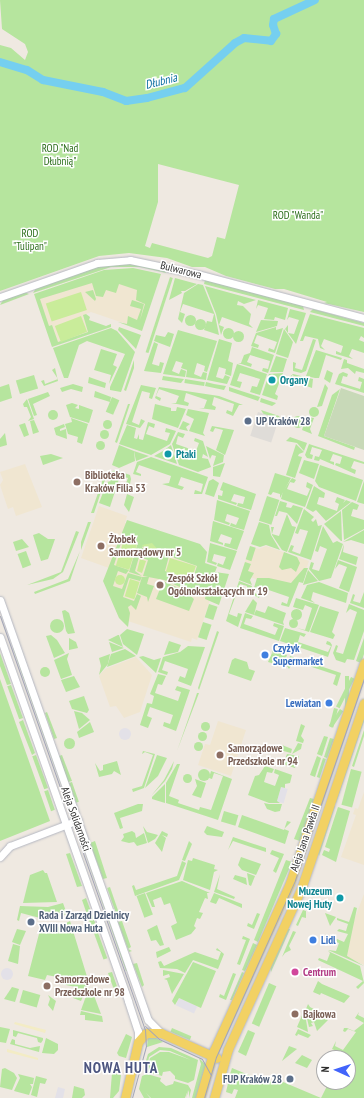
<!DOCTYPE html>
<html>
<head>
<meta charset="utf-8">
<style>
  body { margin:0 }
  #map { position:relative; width:364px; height:1098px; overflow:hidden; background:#efe9e1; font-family:"PT Sans Narrow",sans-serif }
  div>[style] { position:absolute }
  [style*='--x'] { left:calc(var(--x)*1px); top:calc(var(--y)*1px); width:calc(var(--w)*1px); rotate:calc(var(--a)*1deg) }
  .industrial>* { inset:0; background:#e3e1e8; transform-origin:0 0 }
  .round { border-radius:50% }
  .education>* { inset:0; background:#f0e6d1 }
  .green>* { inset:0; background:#b6e59e; transform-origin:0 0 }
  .sand>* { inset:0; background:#f3ecc5 }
  .cemetery>* { inset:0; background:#c8d9b8 }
  .pitch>* { inset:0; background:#c9ec9a; transform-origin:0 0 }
  .plaza>* { inset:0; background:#dfdcd8; transform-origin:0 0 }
  .river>* { height:8px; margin:-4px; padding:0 4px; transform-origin:4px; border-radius:4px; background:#75cff0 }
  .roads { filter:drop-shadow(0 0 1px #b4b7c1) drop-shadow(0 0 1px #b4b7c1) }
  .minor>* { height:7px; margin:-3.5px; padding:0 3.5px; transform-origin:3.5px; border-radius:3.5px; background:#fff }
  .major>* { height:9px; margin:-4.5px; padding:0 4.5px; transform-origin:4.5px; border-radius:4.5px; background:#f2d163 }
  .tram>* { height:1px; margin:-0.5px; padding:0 0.5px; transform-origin:0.5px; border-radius:0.5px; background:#a3a6b8 }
  .dots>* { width:11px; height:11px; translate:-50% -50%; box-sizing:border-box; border:2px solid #fff; border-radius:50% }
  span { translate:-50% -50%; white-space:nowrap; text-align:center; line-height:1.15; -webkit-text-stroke:3px #fff; paint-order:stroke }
  .park-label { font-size:11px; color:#2c6e1b }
  .street-label { font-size:11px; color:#2e2e2e }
  .culture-label { font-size:11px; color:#0d838f; font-weight:700 }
  .left { translate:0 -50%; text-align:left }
  .right { translate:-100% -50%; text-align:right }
  .service-label { font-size:11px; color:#4e5e75; font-weight:700 }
  .education-label { font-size:11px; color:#785e54; font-weight:700 }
  .shop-label { font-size:11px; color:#366cbe; font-weight:700 }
  .hotel-label { font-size:11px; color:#b23c85; font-weight:700 }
  .water-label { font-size:12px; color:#0d6fa3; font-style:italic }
  .district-label { font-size:15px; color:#4d5680; font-weight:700; letter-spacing:1px }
  .north { position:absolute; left:316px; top:1050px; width:40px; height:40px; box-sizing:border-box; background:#fff; border:1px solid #ababab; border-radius:50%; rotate:273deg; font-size:11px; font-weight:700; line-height:16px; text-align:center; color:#2e2e2e }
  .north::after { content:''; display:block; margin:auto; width:14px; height:18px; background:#4264fb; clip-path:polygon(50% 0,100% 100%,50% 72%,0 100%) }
</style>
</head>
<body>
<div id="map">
  <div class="industrial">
    <div class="round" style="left:119px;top:728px;width:12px;height:12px"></div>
    <div style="left:281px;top:787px;width:7px;height:15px;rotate:16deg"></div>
    <div class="round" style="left:1px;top:968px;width:12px;height:12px"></div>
    <div style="left:179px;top:998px;width:20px;height:8px;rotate:24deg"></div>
    <div style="clip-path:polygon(58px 1087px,65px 1089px,63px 1098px,55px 1098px)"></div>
  </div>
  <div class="education">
    <div style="clip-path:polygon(158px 276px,141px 329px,91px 312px,84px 315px,90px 333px,55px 345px,38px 296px,91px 277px)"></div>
    <div style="clip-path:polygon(25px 464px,42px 507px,16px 516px,13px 507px,8px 509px,0 485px,3px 480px,0 472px)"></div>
    <div style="clip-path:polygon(99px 506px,127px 516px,125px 523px,204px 550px,203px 564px,210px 600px,197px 640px,192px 638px,191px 642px,122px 619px,107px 576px,109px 568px,81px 558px)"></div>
    <div style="clip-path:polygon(250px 546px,259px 549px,266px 546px,309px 561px,302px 581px,298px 579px,294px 592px,241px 574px)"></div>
    <div style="clip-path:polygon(136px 657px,152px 675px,140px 712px,124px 718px,116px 706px,110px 707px,99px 676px,105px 669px)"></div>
    <div style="clip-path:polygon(218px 721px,246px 730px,231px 776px,198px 765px,205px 744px,210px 745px)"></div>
    <div style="clip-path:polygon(364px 792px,364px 865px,341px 857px,356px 815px,353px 814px,355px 808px,358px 809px)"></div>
    <div style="clip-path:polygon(364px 894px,364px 965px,347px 957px,350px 931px)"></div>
  </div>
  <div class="green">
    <div style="clip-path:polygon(evenodd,0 0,364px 0,364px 312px,324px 303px,327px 302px,284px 289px,275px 289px,226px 276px,205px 267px,192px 267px,167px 258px,129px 253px,99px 256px,0 291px,0 45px,11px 48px,25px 60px,28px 52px,25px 44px,2px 29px,0 0,158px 164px,239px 185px,225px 239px,217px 237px,212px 256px,208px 258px,152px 243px,150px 248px,145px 246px,158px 202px,158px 164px)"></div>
    <div style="clip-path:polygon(131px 263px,165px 270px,166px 273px,140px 267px,111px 267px,33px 293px,36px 288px,98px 267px)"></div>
    <div style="clip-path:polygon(133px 268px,161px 274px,142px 331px,118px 322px,127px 324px,128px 316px,137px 320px,141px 309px,130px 306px,132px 300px,144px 304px,140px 320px,145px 304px,136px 300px,137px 290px,119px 284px,116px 293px,106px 290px,103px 297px,96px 296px,92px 283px,40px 299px,49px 326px,52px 325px,58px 342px,88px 332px,83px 315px,86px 314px,90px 317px,89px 320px,106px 326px,111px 324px,111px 327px,52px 347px,34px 294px,104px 270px)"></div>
    <div style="left:170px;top:277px;width:3px;height:79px;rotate:18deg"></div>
    <div style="clip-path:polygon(175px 278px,197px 284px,185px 291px,181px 291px,182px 293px,169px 300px)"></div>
    <div style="clip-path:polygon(205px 280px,303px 306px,304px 310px,204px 284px)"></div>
    <div style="clip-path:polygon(198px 284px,203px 285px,215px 315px,219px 335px,204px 330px,207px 321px,212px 322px,214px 314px,183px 304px,180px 312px,185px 314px,182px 323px,178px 319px,184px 293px)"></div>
    <div style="clip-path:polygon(205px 286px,256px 300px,244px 304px,238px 301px,237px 305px,243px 306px,251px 314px,249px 324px,253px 328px,222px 317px,219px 325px,224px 327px,221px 335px,216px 314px)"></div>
    <div style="clip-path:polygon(93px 290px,96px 299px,95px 301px,85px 292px)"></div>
    <div style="clip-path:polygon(24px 292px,29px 294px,0 305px,3px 300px)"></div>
    <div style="clip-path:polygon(258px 300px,288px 308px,285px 320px,275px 317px,274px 320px,264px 319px,268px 308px,258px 305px,256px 309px)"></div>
    <div style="clip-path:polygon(290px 309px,306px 313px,296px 344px,285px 329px,288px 325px,288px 333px,294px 334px,299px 320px,289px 317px,287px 320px)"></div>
    <div style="clip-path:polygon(313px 309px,364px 323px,364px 326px,310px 312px)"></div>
    <div style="clip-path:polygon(310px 314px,364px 328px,364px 338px,361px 336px,359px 340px,364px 342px,364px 353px,352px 349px,349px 356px,353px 359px,336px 354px,336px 351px,341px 353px,343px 346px,324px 339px,321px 346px,325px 350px,320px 348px,318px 339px,305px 336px,303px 341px,300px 341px)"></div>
    <div class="round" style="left:184.5px;top:314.5px;width:11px;height:11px"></div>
    <div class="round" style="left:194.5px;top:318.5px;width:11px;height:11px"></div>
    <div style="clip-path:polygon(261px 320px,278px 321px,277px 326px,256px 332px)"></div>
    <div style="clip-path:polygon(119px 327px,141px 335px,136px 349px,118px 330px)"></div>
    <div style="clip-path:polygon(276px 327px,276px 330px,283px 328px,275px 353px,268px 351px,269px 348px,274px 350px,277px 342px,257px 335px,254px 343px,259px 345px,258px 348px,251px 346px,256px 333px)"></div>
    <div class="round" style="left:222.5px;top:327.5px;width:11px;height:11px"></div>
    <div style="clip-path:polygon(111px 328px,117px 331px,135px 352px,121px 392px,110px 390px,110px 387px,125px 354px,87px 341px,79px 345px,68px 378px,64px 378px,53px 348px)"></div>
    <div style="clip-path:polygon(284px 329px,293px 342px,288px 358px,276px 354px)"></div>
    <div style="clip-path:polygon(178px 330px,217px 341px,207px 372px,204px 371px,205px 366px,197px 363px,194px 374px,201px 377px,203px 372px,207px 373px,206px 380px,186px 377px,187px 370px,181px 368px,183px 363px,176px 361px,172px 371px,179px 374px,181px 369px,186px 371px,185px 377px,163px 374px)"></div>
    <div class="round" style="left:232.5px;top:330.5px;width:11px;height:11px"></div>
    <div style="clip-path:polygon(168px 332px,174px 334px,170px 347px,154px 341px,156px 335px,165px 337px)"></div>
    <div style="clip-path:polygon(219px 339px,232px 343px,228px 361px,233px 363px,231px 376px,225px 374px,226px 369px,219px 367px,216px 377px,223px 379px,225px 375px,230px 377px,227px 384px,207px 380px)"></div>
    <div style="clip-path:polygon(313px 339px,316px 340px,306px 371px,301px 373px,293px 371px,293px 362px,296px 363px,295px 368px,302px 370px)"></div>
    <div style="clip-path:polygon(154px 342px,158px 344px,152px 364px,159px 366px,160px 362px,164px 363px,161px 373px,144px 371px)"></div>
    <div style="clip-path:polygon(252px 347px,274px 355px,268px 373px,262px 371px,263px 368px,268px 369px,270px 361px,250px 355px,247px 362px,252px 364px,251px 367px,238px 363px,241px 363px,244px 355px,250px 353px)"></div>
    <div style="clip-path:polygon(101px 349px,117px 354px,113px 365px,117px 367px,109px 384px,111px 375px,94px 370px)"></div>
    <div style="clip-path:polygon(316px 350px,342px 358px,341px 360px,326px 355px,319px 378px,315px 378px,306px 376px)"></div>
    <div style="clip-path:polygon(276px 356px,287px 359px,283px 372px,270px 372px)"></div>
    <div style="clip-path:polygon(344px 359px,347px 360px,347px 363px,364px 369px,364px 373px,356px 371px,355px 374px,348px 368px,341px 369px)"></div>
    <div style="clip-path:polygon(134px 360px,134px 368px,126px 391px,124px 390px)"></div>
    <div style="clip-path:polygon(237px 364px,267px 374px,260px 395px,250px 392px,252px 386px,257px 387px,260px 379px,240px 373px,237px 381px,242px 382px,240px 388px,230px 385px)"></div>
    <div style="clip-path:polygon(55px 368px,58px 381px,44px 386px,41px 381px,44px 380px,45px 384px,58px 379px,52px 370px)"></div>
    <div style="clip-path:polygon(327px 370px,333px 373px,330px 383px,324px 379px)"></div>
    <div style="clip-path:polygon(343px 372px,348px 374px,347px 377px,343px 376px,341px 383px,360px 389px,362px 382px,358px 381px,359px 377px,364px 379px,364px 393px,335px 384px,339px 374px)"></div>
    <div style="clip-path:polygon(283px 373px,275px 394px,278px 396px,277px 400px,262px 395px,269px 374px)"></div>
    <div style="clip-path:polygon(293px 374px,313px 379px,312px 388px,298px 383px,299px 378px,292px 375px,291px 380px,287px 379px)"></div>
    <div style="left:34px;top:375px;width:14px;height:19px;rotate:73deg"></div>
    <div style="clip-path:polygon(163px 376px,184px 379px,181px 383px,162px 380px)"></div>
    <div style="clip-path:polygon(89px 377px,106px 383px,105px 388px,88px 383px)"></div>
    <div style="left:185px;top:379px;width:20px;height:4px;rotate:9deg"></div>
    <div style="clip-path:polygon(206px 382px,214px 384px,226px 386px,224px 390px,205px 386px)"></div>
    <div style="clip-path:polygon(9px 384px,12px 398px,0 402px,0 387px)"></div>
    <div style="clip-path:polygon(73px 384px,83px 387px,82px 392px,71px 389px,62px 392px,60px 388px)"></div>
    <div style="clip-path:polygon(325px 384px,328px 388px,322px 406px,317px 407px)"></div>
    <div style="clip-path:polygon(141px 385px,156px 388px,152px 399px,149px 398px,150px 393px,142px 391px,132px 422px,139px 425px,141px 419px,145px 421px,140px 428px,126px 424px)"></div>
    <div style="clip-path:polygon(159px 387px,219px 396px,243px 405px,239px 405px,233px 416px,226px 413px,227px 410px,232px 412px,234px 404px,214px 397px,212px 405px,216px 407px,215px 410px,199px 408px,204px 408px,207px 400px,186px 393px,184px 401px,189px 403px,188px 406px,171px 403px,176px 403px,179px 396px,159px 389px,156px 396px,161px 398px,160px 401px,155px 398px)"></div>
    <div style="clip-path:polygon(229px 387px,260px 397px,258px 401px,229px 391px)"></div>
    <div style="clip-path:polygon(340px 389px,324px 436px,355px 447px,354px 450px,318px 436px,332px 395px)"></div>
    <div style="clip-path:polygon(95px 391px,111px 397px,110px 402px,94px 397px)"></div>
    <div style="clip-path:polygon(48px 392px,50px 396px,33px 404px,37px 415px,34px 416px,28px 399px)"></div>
    <div style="left:112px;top:397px;width:8px;height:16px;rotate:23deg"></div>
    <div style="clip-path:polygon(261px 398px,276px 403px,275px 404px,272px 406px,260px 402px)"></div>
    <div style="clip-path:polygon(27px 399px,34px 419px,28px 421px,31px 417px,27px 407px,24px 407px,23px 404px)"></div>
    <div style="clip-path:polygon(72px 403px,78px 405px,75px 408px,79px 409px,79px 405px,93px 410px,89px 423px,70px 417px,66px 405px)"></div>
    <div style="clip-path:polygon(128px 404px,130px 404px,117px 443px,115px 442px)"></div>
    <div style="clip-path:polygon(155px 404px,171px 408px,171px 411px,176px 411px,177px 407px,186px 409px,178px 428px,152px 419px)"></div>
    <div class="round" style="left:309px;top:407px;width:10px;height:10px"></div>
    <div style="clip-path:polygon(188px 409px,209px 413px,203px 433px,205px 436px,189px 431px,194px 419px,186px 415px)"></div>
    <div style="clip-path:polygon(261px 410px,279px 416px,281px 420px,264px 415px)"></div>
    <div class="round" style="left:48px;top:410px;width:10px;height:10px"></div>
    <div class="round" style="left:292px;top:416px;width:12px;height:12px"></div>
    <div style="clip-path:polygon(306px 417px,314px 418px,310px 429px,312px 434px,302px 430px)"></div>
    <div style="clip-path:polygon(71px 418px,88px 424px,82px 444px,77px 442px,78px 437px,68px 434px,65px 424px,72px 422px)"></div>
    <div class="round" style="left:102.5px;top:419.5px;width:9px;height:9px"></div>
    <div style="clip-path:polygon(34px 420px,39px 432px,33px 434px,30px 421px)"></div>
    <div style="clip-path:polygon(183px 421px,190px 424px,186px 427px,188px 431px,179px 429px)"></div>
    <div style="clip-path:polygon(148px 422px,155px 424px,154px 428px,149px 426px,146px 434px,167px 441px,170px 433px,165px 432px,166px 428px,176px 431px,170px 444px,151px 455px,119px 444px,127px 425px,136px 428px,134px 438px,137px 439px,139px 434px,139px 439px,143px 440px)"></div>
    <div style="clip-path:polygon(25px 423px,29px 435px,24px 437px,19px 425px)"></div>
    <div style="clip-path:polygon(64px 424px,65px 427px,60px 429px,60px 431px,66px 429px,67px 439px,56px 435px,54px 428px)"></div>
    <div style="clip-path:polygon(212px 426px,234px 430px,225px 455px,216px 450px,223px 430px,215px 428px,213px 432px,210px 431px)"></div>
    <div class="round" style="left:99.5px;top:429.5px;width:9px;height:9px"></div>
    <div style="clip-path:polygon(178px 432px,185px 434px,183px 438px,178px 436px,176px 444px,196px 451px,199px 443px,194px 441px,195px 438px,203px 441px,208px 457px,203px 454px,202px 458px,208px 459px,211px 467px,198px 472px,179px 465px,172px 444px)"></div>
    <div style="clip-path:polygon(5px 433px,7px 445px,0 447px,0 439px)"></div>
    <div style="clip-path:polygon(290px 437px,307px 443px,304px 451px,297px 443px,286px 441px)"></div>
    <div class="round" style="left:95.5px;top:440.5px;width:9px;height:9px"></div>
    <div style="clip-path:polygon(296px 444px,304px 452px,299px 454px,298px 456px,302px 457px,295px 478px,286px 475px)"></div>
    <div style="clip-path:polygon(309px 444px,364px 462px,364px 464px,354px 461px,351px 468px,356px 470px,355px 474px,335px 465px,336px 463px,340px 464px,342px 457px,333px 454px,330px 461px,334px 462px,334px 465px,320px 459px,319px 461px,314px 460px,315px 456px,319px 457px,322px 450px,312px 447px,310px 454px,313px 455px,312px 459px,307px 458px,305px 455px)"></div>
    <div style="clip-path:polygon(119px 445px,134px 451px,135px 461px,119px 468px,112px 465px)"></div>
    <div style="clip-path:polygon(171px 445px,177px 464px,154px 456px,163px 451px)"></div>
    <div style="clip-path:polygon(206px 446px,224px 455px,223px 462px,213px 466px,216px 456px,212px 455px,210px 459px)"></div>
    <div style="clip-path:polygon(134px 451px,149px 456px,136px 461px)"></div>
    <div style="clip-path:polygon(51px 454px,63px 458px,43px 465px,40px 456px)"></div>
    <div style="clip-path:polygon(151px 457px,208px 477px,202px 494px,194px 494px,195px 490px,201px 492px,203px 484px,181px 477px,178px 485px,184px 487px,182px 490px,162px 484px,169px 483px,171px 476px,139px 465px,136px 472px,141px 474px,141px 476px,133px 474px,137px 462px)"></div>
    <div style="clip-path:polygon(304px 460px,319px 464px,314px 479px,299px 473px)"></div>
    <div style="clip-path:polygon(225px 463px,220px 477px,213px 476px,213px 467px)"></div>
    <div style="clip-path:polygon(320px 465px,363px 480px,356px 501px,319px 487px,315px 481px)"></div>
    <div style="clip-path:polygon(116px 470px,130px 475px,131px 479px,130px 484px,126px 483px,128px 478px,120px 476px,110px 507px,99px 503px,107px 482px,111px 481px,108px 478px,110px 472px)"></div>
    <div style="clip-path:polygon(105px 473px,107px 474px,94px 513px,91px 513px)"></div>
    <div style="clip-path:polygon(275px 473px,291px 478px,280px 498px,280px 494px,273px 492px,271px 495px,268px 494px)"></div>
    <div style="clip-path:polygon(292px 478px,296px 480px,294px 483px,290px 482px,287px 489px,307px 496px,310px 489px,306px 487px,307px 482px,313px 485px,305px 507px,281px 499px,283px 491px)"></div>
    <div style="clip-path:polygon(213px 479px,219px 483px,214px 497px,205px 494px,209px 481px)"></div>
    <div style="clip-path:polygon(364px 481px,364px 504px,357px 502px)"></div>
    <div style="clip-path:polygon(223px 482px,256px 494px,251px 510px,237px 506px,238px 503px,243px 504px,245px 497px,234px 494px,231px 501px,237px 503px,236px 505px,218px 499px,218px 495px,222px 496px,223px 491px,220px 490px)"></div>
    <div style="clip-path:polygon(314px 486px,325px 493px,324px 498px,319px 497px,317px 504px,337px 511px,339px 504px,335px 502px,337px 497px,345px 500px,343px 503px,346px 500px,351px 502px,326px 521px,316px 510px,313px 512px,306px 508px)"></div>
    <div style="clip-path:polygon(127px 494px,134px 497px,129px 512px,124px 505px)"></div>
    <div style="left:267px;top:496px;width:13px;height:26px;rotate:18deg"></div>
    <div style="clip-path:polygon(217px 500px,250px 511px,244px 530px,230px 526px,231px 523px,236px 525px,239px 518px,227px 514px,225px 521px,230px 523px,229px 525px,214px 520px)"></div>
    <div style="clip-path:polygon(280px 501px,287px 503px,286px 507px,291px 508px,293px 505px,303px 508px,297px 524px,287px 513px,279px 511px,277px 516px,275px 516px)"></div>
    <div style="clip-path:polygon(352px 502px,359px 505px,357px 510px,353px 509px,351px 516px,364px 520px,364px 529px,344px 540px,342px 510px)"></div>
    <div style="clip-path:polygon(304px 509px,314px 517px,311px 520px,313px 522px,316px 519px,318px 526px,322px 525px,311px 560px,288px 552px,291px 545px,294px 546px,292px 551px,300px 554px,308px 531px,300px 529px,298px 534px,295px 533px)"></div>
    <div style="clip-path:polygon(341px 511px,342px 541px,341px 541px,324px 524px)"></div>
    <div style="clip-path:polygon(287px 514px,292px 526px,296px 527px,287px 552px,282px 550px,272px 535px,271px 527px,274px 527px,272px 534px,279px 536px)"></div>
    <div style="clip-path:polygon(evenodd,127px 520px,200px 544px,207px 552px,205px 563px,217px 567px,215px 572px,229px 574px,219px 605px,205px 599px,206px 594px,190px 588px,189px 591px,164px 580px,143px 576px,148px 560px,139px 557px,135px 571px,142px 576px,129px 572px,138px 542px,123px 537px,114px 565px,129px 570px,126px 574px,118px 571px,113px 586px,122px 589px,128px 573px,142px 577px,140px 581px,129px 578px,123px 597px,134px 601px,137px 594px,141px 596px,136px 610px,131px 605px,128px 607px,130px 613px,128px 627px,119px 618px,103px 581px,127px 520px,151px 544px,159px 551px,158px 552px,152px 554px,145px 552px,142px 547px,151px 544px,127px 520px,169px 556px,197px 566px,192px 581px,165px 571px,169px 556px)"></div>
    <div style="clip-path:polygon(213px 521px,244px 531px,237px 550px,224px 546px,225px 543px,230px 544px,232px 538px,221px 534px,218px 541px,223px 543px,223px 545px,210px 541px)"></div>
    <div style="clip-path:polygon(88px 522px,91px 522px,81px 550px,81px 542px)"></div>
    <div style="clip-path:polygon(259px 522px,269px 525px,271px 535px,280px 550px,266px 545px,260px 547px,251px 544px)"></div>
    <div style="clip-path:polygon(323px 526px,333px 543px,337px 541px,343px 544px,331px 578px,319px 581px,309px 569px,311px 562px,314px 563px,312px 569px,319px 571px,327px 549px,320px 546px,318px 552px,315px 551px)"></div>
    <div style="clip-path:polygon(364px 530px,364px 544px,351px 540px,343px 542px)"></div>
    <div style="clip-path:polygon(76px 531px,79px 532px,63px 572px,53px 579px,27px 585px,61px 572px)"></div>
    <div style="clip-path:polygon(39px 533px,48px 539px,55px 539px,48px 559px,41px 561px,33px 535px)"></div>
    <div style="clip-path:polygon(22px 539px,29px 547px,16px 551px,13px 542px)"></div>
    <div style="clip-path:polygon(210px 543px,237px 551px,230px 570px,217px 566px,218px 563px,223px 565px,226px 557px,214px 554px,212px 561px,217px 563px,216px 565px,207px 562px)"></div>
    <div style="clip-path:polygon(344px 544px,343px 552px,358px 557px,356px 565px,339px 559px)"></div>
    <div style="left:250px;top:546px;width:6px;height:14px;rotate:18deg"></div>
    <div style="left:26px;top:551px;width:15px;height:9px;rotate:70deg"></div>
    <div style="clip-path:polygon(80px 551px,70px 581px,35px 594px,34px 592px,68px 579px)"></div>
    <div style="clip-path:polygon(284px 552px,297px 557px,300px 563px,296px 572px,291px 568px,282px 570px,279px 567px)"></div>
    <div style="clip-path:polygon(338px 560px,357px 567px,349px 592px,339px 588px,347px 567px,339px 564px,335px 569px)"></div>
    <div style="clip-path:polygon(245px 562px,251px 564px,248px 571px,254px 573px,250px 580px,252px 585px,239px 580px)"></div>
    <div style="clip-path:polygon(304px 568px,308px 568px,303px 583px,299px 582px,289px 607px,281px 605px,282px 602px,287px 604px,289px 597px,257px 586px,254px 593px,260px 595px,259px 598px,252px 594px,257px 578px,269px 578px,291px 583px)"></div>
    <div style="clip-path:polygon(308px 570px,318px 581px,303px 585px)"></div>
    <div style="clip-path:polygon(142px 577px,149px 577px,147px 584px,154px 586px,148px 602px,147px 597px,137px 593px)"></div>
    <div style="clip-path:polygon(163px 581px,185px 591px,194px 599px,189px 611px,156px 599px)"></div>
    <div style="clip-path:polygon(239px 581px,252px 586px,250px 592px,246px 591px,247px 586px,240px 584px,229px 614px,237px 617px,238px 613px,242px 614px,238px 627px,226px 621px)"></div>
    <div style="clip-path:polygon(319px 582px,348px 593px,346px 603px,313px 592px,311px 600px,315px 603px,301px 598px,307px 585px)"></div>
    <div style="clip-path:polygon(364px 592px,364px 608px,350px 603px,353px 594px,355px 595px,353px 601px,360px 603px)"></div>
    <div style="clip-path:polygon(296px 598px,319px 605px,309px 632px,297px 628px,305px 630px,312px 608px,305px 605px,303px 610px,293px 607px)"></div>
    <div style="clip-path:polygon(253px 599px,257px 603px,254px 615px,245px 612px)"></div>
    <div style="left:209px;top:604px;width:9px;height:14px;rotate:18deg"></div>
    <div style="clip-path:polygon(349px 604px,364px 610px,364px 631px,354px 660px,347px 659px,345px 663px,336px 660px,333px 653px,336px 645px,338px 646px,336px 652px,343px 654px,357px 612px,350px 609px,346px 613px)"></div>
    <div style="clip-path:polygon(268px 606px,286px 613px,283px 622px,284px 625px,254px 615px,256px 610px,265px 613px)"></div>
    <div style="clip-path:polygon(320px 606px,339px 612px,332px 632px,335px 635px,333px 639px,310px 632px)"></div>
    <div class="round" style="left:290.5px;top:608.5px;width:11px;height:11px"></div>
    <div style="clip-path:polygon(65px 610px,69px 613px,75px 633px,68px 634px,66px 631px,62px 611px)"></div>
    <div style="clip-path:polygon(245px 613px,253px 616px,251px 619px,246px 618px,244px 624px,275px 635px,278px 628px,273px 626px,274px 623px,284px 626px,279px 641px,240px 628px)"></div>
    <div class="round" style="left:288.5px;top:618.5px;width:9px;height:9px"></div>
    <div class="round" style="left:50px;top:619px;width:14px;height:14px"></div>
    <div style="left:203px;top:622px;width:9px;height:16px;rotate:18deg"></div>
    <div style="clip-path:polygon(285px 628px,306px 634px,304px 637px,300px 635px,298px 642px,328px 652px,331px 646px,326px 644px,327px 641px,330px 642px,332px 645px,328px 657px,280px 641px)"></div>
    <div style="clip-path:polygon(127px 629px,144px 634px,137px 655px,123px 644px,120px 635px)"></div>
    <div style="clip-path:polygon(217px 631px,219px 632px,199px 690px,198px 688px)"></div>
    <div style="clip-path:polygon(51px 635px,57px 640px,65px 653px,54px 658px,46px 636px)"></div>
    <div style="clip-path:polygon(118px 635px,119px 635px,123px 647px,108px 640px)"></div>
    <div style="clip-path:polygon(69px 638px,76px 642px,78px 648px,69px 650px)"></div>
    <div style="clip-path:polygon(364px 638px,364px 654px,361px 663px,356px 661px)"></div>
    <div style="clip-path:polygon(169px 641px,181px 645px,178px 652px,164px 655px)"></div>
    <div style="clip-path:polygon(109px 642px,124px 648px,112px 652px)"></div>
    <div style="clip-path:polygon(188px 646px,205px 647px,191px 686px,178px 681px,180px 676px,185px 678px,188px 669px,165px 661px,162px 670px,168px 672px,167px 675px,158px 672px,163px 657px,180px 652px)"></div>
    <div style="clip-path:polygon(13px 648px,14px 648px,68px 805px)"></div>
    <div style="clip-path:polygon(125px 649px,136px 656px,107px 667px,111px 654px)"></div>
    <div style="clip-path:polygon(272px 650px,287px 655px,283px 665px,272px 652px)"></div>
    <div style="clip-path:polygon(0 653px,11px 684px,7px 685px,0 666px)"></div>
    <div style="clip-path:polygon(69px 653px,67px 659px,72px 675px,61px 679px,54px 660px)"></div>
    <div style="clip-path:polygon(272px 653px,275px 655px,282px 666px,268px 662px)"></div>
    <div style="clip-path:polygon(110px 654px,108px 664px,99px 675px,101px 666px,99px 658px)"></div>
    <div style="clip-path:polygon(143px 656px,154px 660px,161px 658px,156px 673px,139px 657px)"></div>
    <div style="clip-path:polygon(290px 656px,341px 673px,337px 686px,333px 684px,336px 675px,294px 661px,289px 669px,287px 666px)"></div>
    <div style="clip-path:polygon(235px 658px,247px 662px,249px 669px,255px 671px,251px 681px,228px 673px,232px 660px)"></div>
    <div class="round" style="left:40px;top:667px;width:10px;height:10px"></div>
    <div style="clip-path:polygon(158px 674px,166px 676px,162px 685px,158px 684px,155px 693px,178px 701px,181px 692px,175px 690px,177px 686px,190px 690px,176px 731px,163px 726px,164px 722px,170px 724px,173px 715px,150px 707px,147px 716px,152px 718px,148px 728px,140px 725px,147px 703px,152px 704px,154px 696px,150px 694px)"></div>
    <div style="clip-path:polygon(74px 676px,80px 687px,66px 692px,61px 680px)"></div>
    <div style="left:345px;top:676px;width:4px;height:32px"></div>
    <div style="left:351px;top:677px;width:4px;height:33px;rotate:27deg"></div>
    <div style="clip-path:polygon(0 679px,50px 821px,0 841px)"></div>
    <div style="left:11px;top:685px;width:35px;height:4px;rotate:70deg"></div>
    <div style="clip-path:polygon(197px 693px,199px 693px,177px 751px,192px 708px)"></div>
    <div style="clip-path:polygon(84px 696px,89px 710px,87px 713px,72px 709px,69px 701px)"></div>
    <div style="left:334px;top:708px;width:4px;height:19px;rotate:14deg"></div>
    <div style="left:340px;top:709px;width:4px;height:20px;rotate:34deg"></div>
    <div style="clip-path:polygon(74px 711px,82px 713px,90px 720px,79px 729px)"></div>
    <div style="clip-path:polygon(47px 712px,57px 738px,54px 739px,45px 713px)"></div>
    <div style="clip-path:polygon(364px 716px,364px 721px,336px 803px,335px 802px)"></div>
    <div style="clip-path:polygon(23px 720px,35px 753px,32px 755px,19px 722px)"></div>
    <div class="round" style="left:200.5px;top:721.5px;width:9px;height:9px"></div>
    <div style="clip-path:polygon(90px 722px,94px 732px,79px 738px,77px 732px)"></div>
    <div style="clip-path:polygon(301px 724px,305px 726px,301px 736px,304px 740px,303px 743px,296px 741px)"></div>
    <div style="clip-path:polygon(364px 730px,364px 736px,354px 767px,352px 766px)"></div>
    <div class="round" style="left:197.5px;top:731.5px;width:9px;height:9px"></div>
    <div style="clip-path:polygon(324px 736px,328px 737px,322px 756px,317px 754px)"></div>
    <div class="round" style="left:63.5px;top:737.5px;width:11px;height:11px"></div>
    <div style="clip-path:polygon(330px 738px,334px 739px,327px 758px,324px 757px)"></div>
    <div class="round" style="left:193.5px;top:741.5px;width:9px;height:9px"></div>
    <div style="clip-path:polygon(298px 743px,302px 744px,301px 749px,292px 754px)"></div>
    <div style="clip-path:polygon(282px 745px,292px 749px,291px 753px,276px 749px)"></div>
    <div style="clip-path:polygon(143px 751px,155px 754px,144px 788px,133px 792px,132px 789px,142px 786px,153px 755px,145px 752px,142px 754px)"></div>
    <div style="clip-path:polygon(287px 754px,299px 756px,295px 768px,283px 764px)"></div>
    <div style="left:36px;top:755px;width:35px;height:4px;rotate:70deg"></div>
    <div style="clip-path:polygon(62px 755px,72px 781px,68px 782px,59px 756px)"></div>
    <div style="clip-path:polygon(157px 755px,167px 758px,158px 776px,145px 788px)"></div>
    <div style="clip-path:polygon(317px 756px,321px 758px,315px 777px,310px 775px)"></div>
    <div style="left:323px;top:758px;width:3px;height:20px;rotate:18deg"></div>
    <div style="clip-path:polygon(117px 761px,121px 775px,114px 771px,112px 774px,99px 777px,95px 763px,100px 771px,103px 770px,103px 765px)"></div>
    <div style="clip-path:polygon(174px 761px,172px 769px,165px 781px,151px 796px,164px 780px)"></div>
    <div style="clip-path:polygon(177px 764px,180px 764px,169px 796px,179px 800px,178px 803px,199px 810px,200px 807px,211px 810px,223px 776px,214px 773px,212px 779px,209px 778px,211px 771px,232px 779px,218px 820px,166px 803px,166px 783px)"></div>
    <div style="clip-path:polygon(265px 766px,274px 769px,272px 773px,267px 772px,264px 782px,275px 786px,279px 775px,274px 773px,275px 769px,292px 775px,290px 783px,285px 784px,285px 788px,281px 787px,277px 801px,280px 803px,269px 803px,248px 795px,255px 776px,259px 775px)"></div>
    <div style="left:351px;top:769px;width:11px;height:37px;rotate:15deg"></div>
    <div class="round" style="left:198px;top:769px;width:12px;height:12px"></div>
    <div class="round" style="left:182.5px;top:773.5px;width:9px;height:9px"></div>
    <div style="clip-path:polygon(195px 779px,206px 783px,201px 798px,192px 795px,197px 786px)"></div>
    <div style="left:72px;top:782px;width:21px;height:3px;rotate:71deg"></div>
    <div style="clip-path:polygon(165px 784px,165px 803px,152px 799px,152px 797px)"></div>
    <div style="left:48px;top:790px;width:21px;height:4px;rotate:71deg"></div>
    <div style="clip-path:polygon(310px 798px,314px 799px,300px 841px,294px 839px)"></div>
    <div style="clip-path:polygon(264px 803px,269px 804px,282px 804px,280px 811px,275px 812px,267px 809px)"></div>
    <div style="clip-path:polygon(138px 804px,143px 804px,142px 811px,120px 818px,123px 828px,120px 829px,114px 813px)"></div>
    <div style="clip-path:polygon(334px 806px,335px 806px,319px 856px,317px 850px)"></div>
    <div style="clip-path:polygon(338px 807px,350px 811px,336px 862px,322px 855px,324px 850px,329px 852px,330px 849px,325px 847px)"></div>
    <div style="left:224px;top:811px;width:15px;height:11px;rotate:16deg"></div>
    <div style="clip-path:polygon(242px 815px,284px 830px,287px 821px,291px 822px,284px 829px,289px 831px,285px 844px,238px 827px)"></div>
    <div style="clip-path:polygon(143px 826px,147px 832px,158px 835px,155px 839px,148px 843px)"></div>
    <div style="clip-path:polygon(207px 826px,224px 832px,222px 837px,207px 835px,204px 832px)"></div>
    <div style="clip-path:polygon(132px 831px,135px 833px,136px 838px,144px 833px,147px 843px,137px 846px,134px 842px,129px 843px,121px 841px,124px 837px,123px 834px)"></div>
    <div style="clip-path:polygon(162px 831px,168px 834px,167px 837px,162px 835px,166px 838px,162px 852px,155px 843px)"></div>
    <div style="clip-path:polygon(233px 837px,266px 848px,266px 852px,233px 841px,228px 850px)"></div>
    <div style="clip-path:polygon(80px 839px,117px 943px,127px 971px,126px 971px)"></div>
    <div style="clip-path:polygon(95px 841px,107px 878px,103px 879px,90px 843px)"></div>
    <div style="clip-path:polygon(189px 841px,192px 844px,185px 861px,182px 860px)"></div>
    <div style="clip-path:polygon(272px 850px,284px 854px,276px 873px,273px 871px,279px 858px,270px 854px)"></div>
    <div style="clip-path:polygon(70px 853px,82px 886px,77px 887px,66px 854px)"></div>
    <div style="clip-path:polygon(241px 857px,261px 864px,256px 875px,242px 870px,238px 865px)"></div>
    <div style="clip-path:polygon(193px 858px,215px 865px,214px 869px,218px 870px,214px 872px,210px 890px,183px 880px,188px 860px,192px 861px)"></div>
    <div style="clip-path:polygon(286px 860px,292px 862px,258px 942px,254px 940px)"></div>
    <div style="clip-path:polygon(182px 861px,186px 863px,179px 880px,135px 896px,132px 886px,134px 885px,136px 890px,177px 876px)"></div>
    <div style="clip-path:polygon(43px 870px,45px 873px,47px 873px,57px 902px,23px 903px,30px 875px)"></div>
    <div style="clip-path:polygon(247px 873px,255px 876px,251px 886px,249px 885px)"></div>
    <div style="clip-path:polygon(220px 874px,217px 889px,235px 897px,234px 899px,214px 892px)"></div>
    <div style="clip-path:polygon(235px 875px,246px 878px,247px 885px,233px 879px)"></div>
    <div style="clip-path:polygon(182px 881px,210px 893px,207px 893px,208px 899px,205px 898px,199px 912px,203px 913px,200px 919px,197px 918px,194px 926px,196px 928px,191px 934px,176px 940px,171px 926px,177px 923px,170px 903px,164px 905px,161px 897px,153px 900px,155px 907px,152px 907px,146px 893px)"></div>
    <div style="left:110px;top:887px;width:34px;height:3px;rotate:71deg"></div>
    <div style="left:145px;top:893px;width:23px;height:9px;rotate:70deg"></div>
    <div style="clip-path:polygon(214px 893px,242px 904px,242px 908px,219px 898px,216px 904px,210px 902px)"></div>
    <div style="clip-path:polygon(86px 898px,97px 928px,92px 929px,82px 900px)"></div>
    <div style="clip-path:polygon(63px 903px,67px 914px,63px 915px,62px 912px,40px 918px,21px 913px,19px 921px,17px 920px,20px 906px,48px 907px)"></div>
    <div style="clip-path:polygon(354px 907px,357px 908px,347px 956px,364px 966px,328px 950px,336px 951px,339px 943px,336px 942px,337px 939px,344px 942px,348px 934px,337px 931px,339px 929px,346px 931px,348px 924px,337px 920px,337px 918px,349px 922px)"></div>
    <div style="clip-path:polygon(303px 910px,306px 911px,306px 918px,302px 917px,298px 926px,296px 925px)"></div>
    <div style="clip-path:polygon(257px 913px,260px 914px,254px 929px,247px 926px,248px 923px,252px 925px)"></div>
    <div style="clip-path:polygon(325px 913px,336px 917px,330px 926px)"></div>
    <div style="clip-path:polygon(70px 921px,89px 983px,81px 1001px,73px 998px,76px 987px,61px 984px,61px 979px,57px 977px,47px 975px,45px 980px,28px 976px,40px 930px,58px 927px)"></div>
    <div style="clip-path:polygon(122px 921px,131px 947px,128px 949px,132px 951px,129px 952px,118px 922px)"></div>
    <div style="clip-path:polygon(157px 925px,164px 945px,160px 946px,156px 940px,151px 941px,147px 930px)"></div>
    <div style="clip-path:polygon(17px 929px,26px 931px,20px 945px,12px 942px)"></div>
    <div style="clip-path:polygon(287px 929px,290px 929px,271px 972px,270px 967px)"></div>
    <div style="left:97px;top:930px;width:30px;height:4px;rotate:70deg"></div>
    <div style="clip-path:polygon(293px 931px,296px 932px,289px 946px,291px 950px,285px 953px,282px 957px)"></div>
    <div style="clip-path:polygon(243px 936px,250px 939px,240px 965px,237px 964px,246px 940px,242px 939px)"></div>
    <div style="clip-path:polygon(253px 943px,257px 945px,245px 971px,242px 970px)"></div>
    <div style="clip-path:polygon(13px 944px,20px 946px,18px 964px,8px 961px)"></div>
    <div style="clip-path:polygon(169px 947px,171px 951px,157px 958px,156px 952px)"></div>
    <div style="clip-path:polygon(217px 948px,224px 954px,218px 969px,193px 960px,185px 973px,177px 969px,160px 968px,158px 962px,161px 961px,164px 966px,195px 952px,218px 960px,221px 952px,216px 950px)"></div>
    <div style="clip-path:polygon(328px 951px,360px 966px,364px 983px,358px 989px,356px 987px,363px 981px,318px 960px,319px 958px,327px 961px,330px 953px)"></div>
    <div style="clip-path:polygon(193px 962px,216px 971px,201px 1008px,179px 998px,175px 1005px,172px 1001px)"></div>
    <div style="clip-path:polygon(137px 963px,144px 985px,142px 987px,133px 964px)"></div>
    <div style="clip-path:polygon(163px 970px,184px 974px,172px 994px,167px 980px,164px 979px,170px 977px,169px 974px,163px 976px)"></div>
    <div style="clip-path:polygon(112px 972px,119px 992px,113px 987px,108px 973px)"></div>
    <div style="clip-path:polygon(242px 972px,244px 973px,232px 1000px,230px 1000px)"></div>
    <div style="clip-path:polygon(233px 973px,236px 974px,226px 1000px,219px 997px,220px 994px,224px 996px)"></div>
    <div style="clip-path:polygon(318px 981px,322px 984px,350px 996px,344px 1003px,321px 993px,320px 995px,313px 992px)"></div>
    <div style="left:269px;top:983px;width:8px;height:44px;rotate:23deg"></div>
    <div style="clip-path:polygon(12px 987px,19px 989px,15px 1002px,4px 999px)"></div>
    <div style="clip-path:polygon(89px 988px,93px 993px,101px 1014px,81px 1010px)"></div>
    <div style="left:23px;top:990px;width:18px;height:13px;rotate:16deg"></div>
    <div style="clip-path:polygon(48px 995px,56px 1001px,53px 1011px,48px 1005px,50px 999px)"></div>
    <div style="clip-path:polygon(308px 1004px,310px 1007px,329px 1017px,306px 1009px)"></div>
    <div style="clip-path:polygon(305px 1010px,328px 1020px,317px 1031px,314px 1022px,311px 1023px,313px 1026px,309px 1027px)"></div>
    <div style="clip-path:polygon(81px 1011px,102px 1016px,103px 1022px,85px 1020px,85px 1015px,80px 1015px)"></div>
    <div style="clip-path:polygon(359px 1012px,358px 1015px,364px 1018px,364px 1098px,235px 1098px,238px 1090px,234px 1089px,232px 1094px,226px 1092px,230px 1075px,233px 1075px,230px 1074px,232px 1068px,268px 1083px,276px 1079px,321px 1098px,327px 1086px,325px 1082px,348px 1082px,348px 1058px,337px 1058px,341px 1053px,332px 1049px,336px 1041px,335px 1046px,343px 1050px,356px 1032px,348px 1029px,345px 1032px,343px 1031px,344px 1028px,347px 1028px,354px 1031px,364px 1023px,355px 1018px)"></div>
    <div style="clip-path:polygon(303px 1013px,305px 1014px,308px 1032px,297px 1027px)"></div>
    <div style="clip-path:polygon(0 1027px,10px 1029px,6px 1043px,0 1042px)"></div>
    <div style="left:172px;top:1028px;width:21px;height:4px;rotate:23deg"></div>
    <div style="clip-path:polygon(298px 1029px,311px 1035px,308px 1038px,298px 1034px,297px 1036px,295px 1035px)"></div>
    <div style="clip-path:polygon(13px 1030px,43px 1038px,43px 1040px,41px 1043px,38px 1042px,37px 1038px,18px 1033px,16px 1037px,13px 1036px)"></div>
    <div style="clip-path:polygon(248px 1030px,255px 1033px,246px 1056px,238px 1052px)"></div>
    <div style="clip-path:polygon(126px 1034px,132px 1037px,126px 1058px,119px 1056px,117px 1053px)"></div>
    <div style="clip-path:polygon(151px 1035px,163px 1042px,147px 1047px,148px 1036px)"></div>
    <div style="clip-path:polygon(46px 1038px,58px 1044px,58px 1050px,54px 1054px,42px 1053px)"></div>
    <div style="clip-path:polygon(12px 1039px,15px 1040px,15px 1044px,30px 1048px,40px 1046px,39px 1052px,10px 1044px)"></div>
    <div style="clip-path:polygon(289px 1046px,297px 1049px,282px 1061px)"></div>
    <div style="clip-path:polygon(evenodd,159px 1047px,171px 1048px,198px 1060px,194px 1080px,188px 1083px,175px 1079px,175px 1076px,170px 1071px,163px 1072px,162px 1076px,148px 1072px,144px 1067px,148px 1054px,159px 1047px,160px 1050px,170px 1051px,191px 1060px,169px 1052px,160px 1052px,150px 1058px,147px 1068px,149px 1057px,160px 1050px)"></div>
    <div style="clip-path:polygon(302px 1055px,312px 1060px,307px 1068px,295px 1063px)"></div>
    <div style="clip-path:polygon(199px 1058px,206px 1065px,197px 1098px,192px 1098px,201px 1064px)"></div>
    <div style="clip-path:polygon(5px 1068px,14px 1073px,17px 1078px,12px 1090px,0 1087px,2px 1069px)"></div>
    <div style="clip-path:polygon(112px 1073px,121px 1075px,119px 1091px,113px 1098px,110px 1098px)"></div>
    <div style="clip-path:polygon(18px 1074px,34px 1078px,33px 1084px,30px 1084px,32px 1087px,29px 1095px,14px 1091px,20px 1078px)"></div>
    <div style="clip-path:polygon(147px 1074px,161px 1078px,160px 1081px,166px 1086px,173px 1084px,174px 1081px,188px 1085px,191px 1090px,189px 1098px,189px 1090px,186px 1098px,188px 1090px,185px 1098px,151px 1098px,146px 1093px,150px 1098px,144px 1098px,139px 1089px,142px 1076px)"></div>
    <div style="clip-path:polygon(36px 1076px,47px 1079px,45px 1084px,40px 1083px,37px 1097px,31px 1095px)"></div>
    <div style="clip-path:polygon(74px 1086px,84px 1089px,85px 1095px,82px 1098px,72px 1098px)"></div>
  </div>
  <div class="sand">
    <div style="clip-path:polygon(15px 1022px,46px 1030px,45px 1033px,14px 1024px)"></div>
    <div style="clip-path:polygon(7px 1049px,38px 1058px,38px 1060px,7px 1052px)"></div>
  </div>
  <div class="cemetery">
    <div style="clip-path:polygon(341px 388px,364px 396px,364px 450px,324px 436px)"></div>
  </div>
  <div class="pitch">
    <div style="left:81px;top:292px;width:19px;height:37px;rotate:72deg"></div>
    <div style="left:81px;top:316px;width:17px;height:28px;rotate:69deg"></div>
    <div style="left:124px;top:539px;width:14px;height:28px;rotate:17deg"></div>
    <div style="clip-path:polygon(152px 543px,159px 551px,150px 554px,142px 545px)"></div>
    <div style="left:170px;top:558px;width:27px;height:14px;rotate:17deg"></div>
    <div style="clip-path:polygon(140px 559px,146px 561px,142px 573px,137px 571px)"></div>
    <div class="round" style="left:115px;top:575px;width:10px;height:10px"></div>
    <div style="left:130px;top:579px;width:10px;height:18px;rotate:17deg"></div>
  </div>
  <div class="plaza">
    <div style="left:258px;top:412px;width:22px;height:25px;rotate:18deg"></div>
  </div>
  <div class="river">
    <div style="--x:0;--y:62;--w:28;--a:17"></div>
    <div style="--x:27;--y:70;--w:19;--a:32"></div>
    <div style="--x:43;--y:80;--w:61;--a:11.3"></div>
    <div style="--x:103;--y:92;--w:25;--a:21"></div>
    <div style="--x:126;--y:101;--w:21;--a:-8"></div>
    <div style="--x:147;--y:98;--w:39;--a:-15"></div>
    <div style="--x:185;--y:88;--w:67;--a:-42"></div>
    <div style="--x:235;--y:43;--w:10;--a:-29"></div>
    <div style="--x:244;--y:38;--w:27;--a:6"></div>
    <div style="--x:271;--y:41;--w:9;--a:-54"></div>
    <div style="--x:276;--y:34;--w:9;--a:-108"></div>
    <div style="--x:273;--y:25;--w:6;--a:-81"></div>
    <div style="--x:274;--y:19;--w:45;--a:-24.9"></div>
  </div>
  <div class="roads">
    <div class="minor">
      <div style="--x:0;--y:297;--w:103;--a:-19.3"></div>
      <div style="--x:97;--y:263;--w:33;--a:-5"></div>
      <div style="--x:130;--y:260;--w:68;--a:11.8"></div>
      <div style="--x:197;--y:274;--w:173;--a:14.8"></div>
      <div style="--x:0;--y:600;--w:445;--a:70.6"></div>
      <div style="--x:148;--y:1020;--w:18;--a:45"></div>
      <div style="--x:0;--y:637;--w:386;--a:70.6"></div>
      <div style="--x:128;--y:1001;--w:32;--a:72"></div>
      <div style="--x:138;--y:1031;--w:12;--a:90"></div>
      <div style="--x:0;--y:857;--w:15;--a:-48"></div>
      <div style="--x:10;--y:846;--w:73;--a:-20.9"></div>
    </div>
    <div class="major">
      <div style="--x:125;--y:1098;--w:57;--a:-76.9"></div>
      <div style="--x:138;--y:1042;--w:12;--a:-48"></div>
      <div style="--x:146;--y:1033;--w:15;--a:0"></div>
      <div style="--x:161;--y:1033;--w:61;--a:24.1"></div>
      <div style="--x:200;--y:1098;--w:50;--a:-73.7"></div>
      <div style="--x:214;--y:1050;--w:183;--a:-65.5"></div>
      <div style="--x:290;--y:883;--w:232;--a:-71.4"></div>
      <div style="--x:214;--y:1098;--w:51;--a:-74.1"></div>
      <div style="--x:228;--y:1049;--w:176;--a:-65.5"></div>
      <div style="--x:301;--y:889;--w:196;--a:-71.3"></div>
    </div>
  </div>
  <div class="tram">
    <div style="--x:0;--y:616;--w:438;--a:70.7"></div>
    <div style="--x:145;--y:1029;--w:17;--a:87"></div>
    <div style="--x:146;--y:1046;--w:54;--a:105.1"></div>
    <div style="--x:145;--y:1026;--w:19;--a:43"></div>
    <div style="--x:159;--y:1039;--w:47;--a:24.9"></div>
    <div style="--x:202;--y:1059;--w:18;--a:61"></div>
    <div style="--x:204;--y:1098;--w:43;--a:-73.7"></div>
    <div style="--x:216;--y:1057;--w:194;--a:-65.9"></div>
    <div style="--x:295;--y:880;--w:213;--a:-71.1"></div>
  </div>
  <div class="dots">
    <div style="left:272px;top:380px;background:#0f9aa8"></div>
    <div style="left:248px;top:421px;background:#5c6f8a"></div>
    <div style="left:168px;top:454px;background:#0f9aa8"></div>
    <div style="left:77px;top:482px;background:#8d6e63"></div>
    <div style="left:101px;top:546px;background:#8d6e63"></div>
    <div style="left:160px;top:585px;background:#8d6e63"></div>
    <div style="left:265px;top:655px;background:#3f7fe0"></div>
    <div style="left:329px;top:703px;background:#3f7fe0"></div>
    <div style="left:220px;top:755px;background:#8d6e63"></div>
    <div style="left:340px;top:898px;background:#0f9aa8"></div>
    <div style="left:31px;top:922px;background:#5c6f8a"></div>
    <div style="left:313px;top:940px;background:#3f7fe0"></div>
    <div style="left:295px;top:972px;background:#d1479c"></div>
    <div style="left:47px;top:986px;background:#8d6e63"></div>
    <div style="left:295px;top:1014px;background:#8d6e63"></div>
    <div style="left:290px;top:1079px;background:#5c6f8a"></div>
  </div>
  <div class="park-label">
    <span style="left:60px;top:155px">ROD "Nad<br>Dłubnią"</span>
    <span style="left:298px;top:215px">ROD "Wanda"</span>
    <span style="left:30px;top:240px">ROD<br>"Tulipan"</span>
  </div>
  <div class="street-label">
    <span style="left:181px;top:270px;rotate:14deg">Bulwarowa</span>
    <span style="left:76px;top:819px;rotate:70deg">Aleja Solidarności</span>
    <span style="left:305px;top:838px;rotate:-71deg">Aleja Jana Pawła II</span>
  </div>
  <div class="culture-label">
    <span class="left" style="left:280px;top:380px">Organy</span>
    <span class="left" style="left:176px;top:454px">Ptaki</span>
    <span class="right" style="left:332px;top:898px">Muzeum<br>Nowej Huty</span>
  </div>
  <div class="service-label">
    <span class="left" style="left:256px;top:421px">UP Kraków 28</span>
    <span class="left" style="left:39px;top:922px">Rada i Zarząd Dzielnicy<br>XVIII Nowa Huta</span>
    <span class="right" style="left:282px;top:1079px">FUP Kraków 28</span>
  </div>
  <div class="education-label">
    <span class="left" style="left:85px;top:482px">Biblioteka<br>Kraków Filia 53</span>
    <span class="left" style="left:109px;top:546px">Żłobek<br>Samorządowy nr 5</span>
    <span class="left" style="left:168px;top:585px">Zespół Szkół<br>Ogólnokształcących nr 19</span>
    <span class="left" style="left:228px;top:755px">Samorządowe<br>Przedszkole nr 94</span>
    <span class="left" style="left:55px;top:986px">Samorządowe<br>Przedszkole nr 98</span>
    <span class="left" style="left:303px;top:1014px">Bajkowa</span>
  </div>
  <div class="shop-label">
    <span class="left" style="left:273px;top:655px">Czyżyk<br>Supermarket</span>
    <span class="right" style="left:321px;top:703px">Lewiatan</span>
    <span class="left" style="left:321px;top:940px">Lidl</span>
  </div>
  <div class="hotel-label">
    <span class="left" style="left:303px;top:972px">Centrum</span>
  </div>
  <div class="water-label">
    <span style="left:161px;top:81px;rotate:-14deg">Dłubnia</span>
  </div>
  <div class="district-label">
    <span style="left:121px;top:1068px">NOWA HUTA</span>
  </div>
  <div class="north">N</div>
</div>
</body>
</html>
